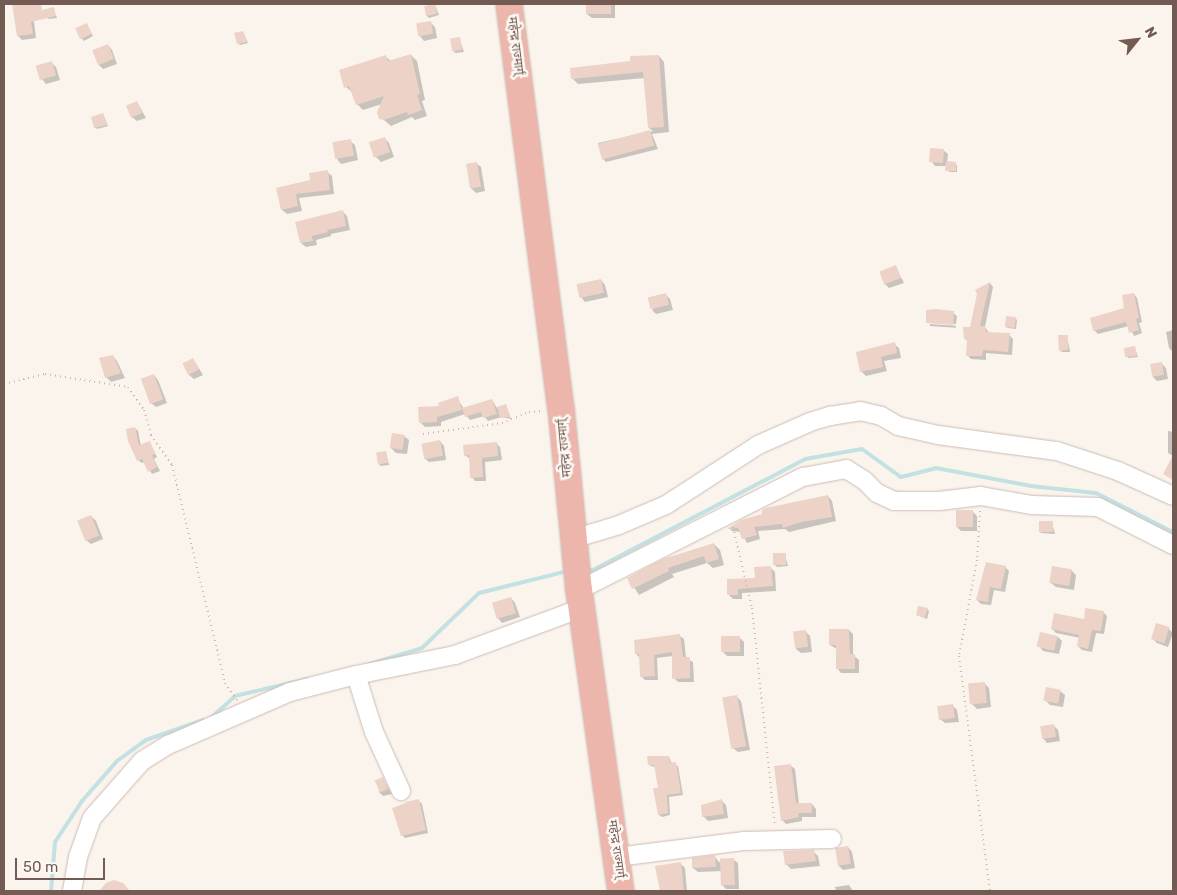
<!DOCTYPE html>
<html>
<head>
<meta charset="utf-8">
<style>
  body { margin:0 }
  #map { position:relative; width:1177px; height:895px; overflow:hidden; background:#fbf4ed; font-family:Rubik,"Noto Sans Devanagari",sans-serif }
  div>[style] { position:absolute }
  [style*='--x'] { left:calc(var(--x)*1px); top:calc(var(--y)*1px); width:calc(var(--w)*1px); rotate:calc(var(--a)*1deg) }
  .shadow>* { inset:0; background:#0003; transform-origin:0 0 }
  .stream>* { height:4px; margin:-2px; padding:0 2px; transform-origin:2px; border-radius:2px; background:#c3e1e2 }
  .building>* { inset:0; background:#edd2c7; transform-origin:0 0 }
  .path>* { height:2px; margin-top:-1px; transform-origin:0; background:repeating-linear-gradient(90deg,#d2b5aa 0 1px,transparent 0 5px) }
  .roads { filter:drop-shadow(0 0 1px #ccbbb3) drop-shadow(0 0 1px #ccbbb3) }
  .minor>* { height:18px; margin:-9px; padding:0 9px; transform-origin:9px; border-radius:9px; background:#fff }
  .highway>* { height:26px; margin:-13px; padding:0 13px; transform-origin:13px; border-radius:13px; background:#ecb6ac }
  span { translate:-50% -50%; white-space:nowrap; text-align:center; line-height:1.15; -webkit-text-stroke:5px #fdf8f3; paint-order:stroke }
  .street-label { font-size:12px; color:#735a52 }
  .frame { position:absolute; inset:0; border:5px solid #735a52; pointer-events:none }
  .north { position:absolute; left:1112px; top:15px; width:50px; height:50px; -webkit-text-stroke:4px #fdf8f3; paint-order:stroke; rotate:61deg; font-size:14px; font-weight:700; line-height:20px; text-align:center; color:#735a52 }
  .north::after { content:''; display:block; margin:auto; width:18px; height:22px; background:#735a52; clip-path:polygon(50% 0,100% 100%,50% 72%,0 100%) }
  .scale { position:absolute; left:15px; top:858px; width:90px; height:22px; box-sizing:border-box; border:2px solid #735a52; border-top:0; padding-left:6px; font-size:15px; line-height:18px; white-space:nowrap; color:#735a52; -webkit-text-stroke:4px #fdf8f3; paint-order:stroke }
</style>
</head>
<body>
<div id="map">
  <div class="shadow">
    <div style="clip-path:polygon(587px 4px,615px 4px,615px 18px,592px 18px,587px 14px)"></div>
    <div style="clip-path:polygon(435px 5px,439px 15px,429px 18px,427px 16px)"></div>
    <div style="clip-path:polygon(53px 8px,57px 18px,49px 19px,47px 18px)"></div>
    <div style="clip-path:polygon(15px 18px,34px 21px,36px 38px,22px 40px,18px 36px)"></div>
    <div style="clip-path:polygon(430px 22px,435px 27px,437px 38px,424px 41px,420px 36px)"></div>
    <div style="clip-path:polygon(88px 27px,93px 36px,84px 41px,82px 39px)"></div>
    <div style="clip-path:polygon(243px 32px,248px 43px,240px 45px,239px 44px)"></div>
    <div style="clip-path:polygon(459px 38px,464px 52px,456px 53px,454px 52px)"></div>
    <div style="clip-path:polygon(108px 45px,112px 50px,117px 64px,103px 69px,99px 65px)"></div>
    <div style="clip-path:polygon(411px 55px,417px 61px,425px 100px,422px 101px,427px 116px,415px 120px,412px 117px,391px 126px,378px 115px,382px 104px,363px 110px,357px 104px,353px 93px,346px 87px,386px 57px,391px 61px)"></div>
    <div style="clip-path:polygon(659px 56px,664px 62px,669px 132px,652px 134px,658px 149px,606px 162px,602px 158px,598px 143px,653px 131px,649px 128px,645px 78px,578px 84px,573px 79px)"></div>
    <div style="clip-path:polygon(51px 63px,56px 67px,60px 80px,46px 84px,42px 79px)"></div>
    <div style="clip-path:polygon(137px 102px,146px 118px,137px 121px,132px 117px)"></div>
    <div style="clip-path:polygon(103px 114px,108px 126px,97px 129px,95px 127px)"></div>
    <div style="clip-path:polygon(384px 138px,389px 143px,394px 157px,381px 162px,376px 157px)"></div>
    <div style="clip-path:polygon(350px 141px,355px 145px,358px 160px,341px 164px,337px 159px)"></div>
    <div style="clip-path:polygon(943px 150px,948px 154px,947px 163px,957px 165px,957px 172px,949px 172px,947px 166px,935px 166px,931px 161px)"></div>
    <div style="clip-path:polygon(476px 163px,481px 167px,485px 191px,476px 193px,471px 188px)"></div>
    <div style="clip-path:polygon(327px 172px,332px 176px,334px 194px,299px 198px,302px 211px,287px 214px,282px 210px,278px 189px,311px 181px)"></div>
    <div style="clip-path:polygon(342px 211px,347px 216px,350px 230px,331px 234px,331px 236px,316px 240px,317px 245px,306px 247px,301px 243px)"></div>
    <div style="clip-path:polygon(895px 266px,904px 283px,889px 288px,885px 284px)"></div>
    <div style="clip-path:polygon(601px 280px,605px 285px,608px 297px,585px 302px,581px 297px)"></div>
    <div style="clip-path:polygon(990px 283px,993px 287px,985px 327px,989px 333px,1009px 335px,1013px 339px,1012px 355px,986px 353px,986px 360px,971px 359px,967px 355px,968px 341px,965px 339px,971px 328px,978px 293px,977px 290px)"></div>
    <div style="clip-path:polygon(1134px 294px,1137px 298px,1142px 322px,1139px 323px,1142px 333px,1134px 336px,1129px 326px,1098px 334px,1094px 330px,1125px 309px)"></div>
    <div style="clip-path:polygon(666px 295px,670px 299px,673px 310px,656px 314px,652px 310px)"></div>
    <div style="clip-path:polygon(927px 311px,953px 313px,957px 316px,956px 324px,929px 322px,929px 324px)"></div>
    <div style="clip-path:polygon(1015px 318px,1017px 320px,1016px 329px,1008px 328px,1006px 327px)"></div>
    <div style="left:930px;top:324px;width:26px;height:2px;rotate:4deg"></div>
    <div style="clip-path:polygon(1173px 330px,1173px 352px,1169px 348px,1166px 332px)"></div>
    <div style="clip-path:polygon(1067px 336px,1070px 352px,1062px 352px,1060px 350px)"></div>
    <div style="clip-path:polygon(894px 344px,899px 348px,901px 358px,884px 361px,887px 371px,866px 376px,861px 371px)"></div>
    <div style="clip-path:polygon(1135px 348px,1138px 357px,1129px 358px,1127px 357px)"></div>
    <div style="clip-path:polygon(113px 356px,117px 361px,125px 378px,111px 382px,106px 377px)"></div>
    <div style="clip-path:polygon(193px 359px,203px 375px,194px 379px,189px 375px)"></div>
    <div style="clip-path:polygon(1162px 364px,1166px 368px,1168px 379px,1157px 381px,1153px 377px)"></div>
    <div style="clip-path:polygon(154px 375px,158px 380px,167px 403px,156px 407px,151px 403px)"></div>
    <div style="clip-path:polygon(457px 398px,464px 409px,492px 400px,497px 408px,506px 405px,511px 419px,501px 417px,488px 421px,484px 416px,470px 420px,465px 414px,441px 422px,441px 426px,425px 427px,421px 423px)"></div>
    <div style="clip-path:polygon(135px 428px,138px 431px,141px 446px,150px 443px,157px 457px,154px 459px,160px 471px,152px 474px,145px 462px,142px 463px,138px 460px)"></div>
    <div style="clip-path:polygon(1168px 431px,1173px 432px,1173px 456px,1168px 453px)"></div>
    <div style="clip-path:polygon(404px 436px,409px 440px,407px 454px,396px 453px,391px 448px)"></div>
    <div style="clip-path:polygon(440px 441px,444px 446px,446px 460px,429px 462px,424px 458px)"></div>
    <div style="clip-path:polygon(496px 443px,500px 447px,502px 460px,485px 462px,486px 481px,475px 481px,472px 477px,470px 459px,465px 455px)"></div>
    <div style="clip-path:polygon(386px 452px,389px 465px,381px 466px,379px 464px)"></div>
    <div style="clip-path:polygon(828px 496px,832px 501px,836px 521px,789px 532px,785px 529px,758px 531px,760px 539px,747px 543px,741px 532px,732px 531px,729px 528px)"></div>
    <div style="clip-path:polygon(973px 512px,977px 516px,977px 531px,961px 531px,957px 527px)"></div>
    <div style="clip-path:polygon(91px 516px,96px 521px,103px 539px,91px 544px,86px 540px,79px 521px)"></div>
    <div style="clip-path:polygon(1052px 523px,1055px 534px,1040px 533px)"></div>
    <div style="clip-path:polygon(714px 544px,720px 550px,724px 565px,713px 568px,707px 563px,672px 574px,674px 577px,639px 595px,628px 578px)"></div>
    <div style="clip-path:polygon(785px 555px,788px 566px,777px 567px,775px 565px)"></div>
    <div style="clip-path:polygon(770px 567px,775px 572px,776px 591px,742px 593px,742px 599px,733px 599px,728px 594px,728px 580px,756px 579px)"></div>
    <div style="clip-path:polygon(1005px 567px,1009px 571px,1005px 592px,994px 590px,991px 605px,981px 604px,977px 600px)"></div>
    <div style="clip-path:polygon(1071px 570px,1076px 575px,1074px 590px,1056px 587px,1051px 583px)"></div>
    <div style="clip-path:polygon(511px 598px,515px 603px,520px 617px,502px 623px,498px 618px)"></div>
    <div style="clip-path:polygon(927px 609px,929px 611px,927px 619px,917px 615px)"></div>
    <div style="clip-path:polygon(1103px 612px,1107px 616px,1104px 634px,1096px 633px,1092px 652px,1082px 650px,1078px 646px,1080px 638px,1056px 633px,1052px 629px,1085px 620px)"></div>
    <div style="clip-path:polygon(1168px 628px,1173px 633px,1168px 647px,1157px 643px,1152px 638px)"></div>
    <div style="clip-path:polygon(849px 630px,853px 634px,853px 655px,859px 660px,859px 673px,841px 673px,837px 668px,837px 649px,830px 645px)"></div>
    <div style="clip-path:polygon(806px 632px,810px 636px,812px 652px,801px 653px,796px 649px)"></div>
    <div style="clip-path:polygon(680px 636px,684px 639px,686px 658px,693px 662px,694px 682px,678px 682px,674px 678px,673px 656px,657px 658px,658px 680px,645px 680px,641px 676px,640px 658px,636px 654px)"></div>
    <div style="clip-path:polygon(739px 637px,744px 642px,744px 656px,727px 656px,723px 652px)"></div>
    <div style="clip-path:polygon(1058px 637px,1062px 641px,1059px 654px,1043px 651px,1039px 646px)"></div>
    <div style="clip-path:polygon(984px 683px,989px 688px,991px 707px,977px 709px,972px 704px)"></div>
    <div style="clip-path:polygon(1060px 691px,1065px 695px,1063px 707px,1050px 705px,1046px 701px)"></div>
    <div style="clip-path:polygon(736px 696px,741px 701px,750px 750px,738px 752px,733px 748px,728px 715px)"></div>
    <div style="clip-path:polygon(953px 706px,957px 710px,959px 722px,945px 723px,940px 719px)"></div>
    <div style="clip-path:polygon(1053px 725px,1058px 730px,1060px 741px,1047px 743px,1043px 738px)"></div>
    <div style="clip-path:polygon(669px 757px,672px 764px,678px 766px,683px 795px,669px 797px,670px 815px,662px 817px,659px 815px,654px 789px,660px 789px,655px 767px,649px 765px)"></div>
    <div style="clip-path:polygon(790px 765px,795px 769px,799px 804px,812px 804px,816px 809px,816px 817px,802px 817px,802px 821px,786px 824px,782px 820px)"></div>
    <div style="clip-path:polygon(383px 779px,392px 794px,383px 796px,379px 792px)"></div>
    <div style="clip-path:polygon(419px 801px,422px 804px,428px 833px,405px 838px,402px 835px)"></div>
    <div style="clip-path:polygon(722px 801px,726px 805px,728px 818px,708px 821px,703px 816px)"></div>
    <div style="clip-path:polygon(848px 847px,852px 852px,855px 868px,843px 870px,838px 865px)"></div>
    <div style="clip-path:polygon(813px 851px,818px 856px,820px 866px,791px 869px,786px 864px)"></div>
    <div style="clip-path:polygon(715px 857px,719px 862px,734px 860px,738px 863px,739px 889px,726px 889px,722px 885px,722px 871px,698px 872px,693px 868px)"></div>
    <div style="clip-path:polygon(681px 864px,685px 868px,687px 891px,661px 891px,656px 867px)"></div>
    <div style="clip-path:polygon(849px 885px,853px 891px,836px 891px,835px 887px)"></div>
  </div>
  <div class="stream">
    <div style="--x:585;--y:570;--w:8;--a:0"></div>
    <div style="--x:593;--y:570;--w:239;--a:-27.6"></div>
    <div style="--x:805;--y:459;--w:58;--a:-10"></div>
    <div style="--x:862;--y:449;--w:48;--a:35.7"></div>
    <div style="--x:901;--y:477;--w:36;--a:-14"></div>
    <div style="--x:936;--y:468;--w:97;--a:10.7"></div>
    <div style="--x:1031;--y:486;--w:65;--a:6.1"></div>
    <div style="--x:1096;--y:493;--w:86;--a:26.9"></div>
    <div style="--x:370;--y:664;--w:54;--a:-17.1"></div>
    <div style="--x:422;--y:648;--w:79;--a:-44"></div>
    <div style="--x:479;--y:593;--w:92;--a:-13.9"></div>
    <div style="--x:212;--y:717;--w:31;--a:-42"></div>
    <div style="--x:235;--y:696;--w:74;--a:-13.3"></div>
    <div style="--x:51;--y:891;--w:49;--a:-85.3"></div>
    <div style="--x:55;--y:842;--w:49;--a:-56.6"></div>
    <div style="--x:82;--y:801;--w:53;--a:-48.8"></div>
    <div style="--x:117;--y:761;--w:36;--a:-36"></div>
    <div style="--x:146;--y:740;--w:60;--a:-19.3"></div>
  </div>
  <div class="building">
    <div style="clip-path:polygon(12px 4px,41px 4px,42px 10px,54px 7px,56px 16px,31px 22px,33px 34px,17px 36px)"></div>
    <div style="left:435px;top:4px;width:10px;height:11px;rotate:79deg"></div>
    <div style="left:586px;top:4px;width:25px;height:10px"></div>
    <div style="left:431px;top:21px;width:13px;height:15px;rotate:81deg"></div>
    <div style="left:87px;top:23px;width:12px;height:13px;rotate:66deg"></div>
    <div style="clip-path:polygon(243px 31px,247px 42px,237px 44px,234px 33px)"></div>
    <div style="left:460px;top:37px;width:13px;height:10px;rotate:81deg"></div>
    <div style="left:108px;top:44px;width:16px;height:17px;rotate:68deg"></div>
    <div style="clip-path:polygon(411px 54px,420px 94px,417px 95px,422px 110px,408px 115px,407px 112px,384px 120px,379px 119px,377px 112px,384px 96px,356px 105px,349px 86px,344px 88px,339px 70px,386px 55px,388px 61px)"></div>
    <div style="clip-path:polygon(659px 55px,664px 127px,648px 128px,643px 72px,571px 79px,570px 68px,630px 61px,630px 56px)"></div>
    <div style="left:52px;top:61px;width:15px;height:17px;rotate:74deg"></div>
    <div style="left:137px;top:101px;width:13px;height:12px;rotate:67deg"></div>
    <div style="clip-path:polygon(103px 113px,107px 125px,94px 128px,91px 117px)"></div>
    <div style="left:650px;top:130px;width:16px;height:54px;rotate:75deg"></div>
    <div style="left:385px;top:137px;width:16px;height:17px;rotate:72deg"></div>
    <div style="left:351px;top:139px;width:17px;height:19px;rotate:80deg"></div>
    <div style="left:930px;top:148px;width:14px;height:14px;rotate:4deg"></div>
    <div style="clip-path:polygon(946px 161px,956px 162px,956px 171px,945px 171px)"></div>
    <div style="left:477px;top:162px;width:25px;height:11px;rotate:81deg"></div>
    <div style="clip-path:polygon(328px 170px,330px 190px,296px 194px,298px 206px,281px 210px,276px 188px,310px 180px,309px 173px)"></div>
    <div style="clip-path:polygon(343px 210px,346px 226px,327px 230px,328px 232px,312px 236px,313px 241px,300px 243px,295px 222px)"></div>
    <div style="left:896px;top:265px;width:14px;height:18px;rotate:69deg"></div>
    <div style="left:601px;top:279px;width:14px;height:25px;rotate:78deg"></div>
    <div style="clip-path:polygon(990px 282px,980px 326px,985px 326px,986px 332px,1010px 333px,1008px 352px,983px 350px,982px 356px,966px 356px,967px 339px,964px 339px,963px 327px,970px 327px,977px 294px,975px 290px)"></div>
    <div style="left:666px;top:293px;width:12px;height:19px;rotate:76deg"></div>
    <div style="clip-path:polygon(1134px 293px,1139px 318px,1136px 319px,1139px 330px,1129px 333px,1126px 322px,1093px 331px,1090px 318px,1124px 308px,1122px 295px)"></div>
    <div style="clip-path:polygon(936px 309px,954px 311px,953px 325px,926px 323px,926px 310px)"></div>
    <div style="left:1006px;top:316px;width:10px;height:11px;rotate:6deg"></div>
    <div style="clip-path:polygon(1058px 335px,1068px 335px,1068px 350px,1059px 351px)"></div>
    <div style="clip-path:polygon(895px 342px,897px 353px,881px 357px,883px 367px,860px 372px,856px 352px)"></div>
    <div style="clip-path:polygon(1135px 346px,1137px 356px,1125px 357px,1124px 348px)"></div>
    <div style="clip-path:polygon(113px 355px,121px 373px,105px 378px,99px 358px)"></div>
    <div style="left:193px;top:358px;width:13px;height:12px;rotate:63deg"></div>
    <div style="left:1162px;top:362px;width:13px;height:12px;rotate:81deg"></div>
    <div style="left:154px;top:374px;width:27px;height:14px;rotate:70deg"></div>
    <div style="clip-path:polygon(458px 396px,462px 410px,437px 417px,437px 422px,419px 423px,418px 407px,439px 406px,438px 403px)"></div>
    <div style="clip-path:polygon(492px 399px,497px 414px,483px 418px,481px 412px,465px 417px,462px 408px)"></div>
    <div style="clip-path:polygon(506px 404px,510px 417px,500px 418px,497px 407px)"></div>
    <div style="clip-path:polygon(135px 427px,139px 445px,150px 441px,155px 454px,152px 455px,157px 467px,148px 472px,142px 459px,137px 461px,128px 441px,126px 429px)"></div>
    <div style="left:392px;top:433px;width:13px;height:15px;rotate:9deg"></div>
    <div style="left:440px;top:440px;width:16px;height:19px;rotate:79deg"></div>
    <div style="clip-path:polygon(497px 442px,498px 456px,482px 458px,483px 477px,470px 478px,469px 455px,464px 456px,463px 445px)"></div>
    <div style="left:386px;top:451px;width:12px;height:10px;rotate:81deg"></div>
    <div style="clip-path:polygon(1173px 455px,1173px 480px,1163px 474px)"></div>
    <div style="clip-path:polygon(828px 495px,832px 517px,801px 522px,783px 528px,782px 524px,754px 527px,757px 535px,742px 539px,738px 528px,727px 529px,741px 520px,762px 514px,762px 510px,766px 508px)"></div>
    <div style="left:956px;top:510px;width:17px;height:17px"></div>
    <div style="left:91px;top:515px;width:22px;height:15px;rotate:68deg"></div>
    <div style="left:1053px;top:521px;width:11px;height:14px;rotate:90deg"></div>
    <div style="clip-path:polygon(714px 543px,719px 559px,706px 563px,704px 556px,668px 568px,669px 571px,632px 589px,627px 578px,663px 559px)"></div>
    <div style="left:786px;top:553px;width:12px;height:13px;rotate:90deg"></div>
    <div style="clip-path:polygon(986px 562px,1006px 566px,1001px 589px,990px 587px,988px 602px,976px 600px)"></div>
    <div style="clip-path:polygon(771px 566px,773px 586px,738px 589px,738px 595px,727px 595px,727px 579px,755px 578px,754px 567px)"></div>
    <div style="left:1052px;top:566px;width:20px;height:17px;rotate:9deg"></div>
    <div style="left:511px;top:597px;width:17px;height:20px;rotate:73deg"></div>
    <div style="clip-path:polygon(918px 606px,928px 608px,925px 618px,916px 615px)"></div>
    <div style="clip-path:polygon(1085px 608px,1104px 611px,1101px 631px,1092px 630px,1088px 649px,1077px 646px,1079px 635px,1051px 629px,1054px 613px,1084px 619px)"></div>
    <div style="left:1156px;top:623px;width:14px;height:17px;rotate:17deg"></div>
    <div style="clip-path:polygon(829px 629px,849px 629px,850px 654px,855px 654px,855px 669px,836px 669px,836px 645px,829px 645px)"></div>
    <div style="left:806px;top:630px;width:17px;height:13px;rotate:83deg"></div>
    <div style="left:1040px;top:632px;width:18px;height:15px;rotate:13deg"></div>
    <div style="clip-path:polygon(680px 634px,683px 657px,690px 657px,690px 678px,672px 679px,672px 652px,654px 655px,655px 676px,640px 677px,639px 654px,635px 654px,634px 640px)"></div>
    <div style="left:721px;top:636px;width:19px;height:16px"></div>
    <div style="left:985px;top:682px;width:21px;height:17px;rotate:85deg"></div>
    <div style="left:1046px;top:687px;width:15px;height:14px;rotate:11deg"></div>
    <div style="left:737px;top:695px;width:52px;height:15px;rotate:80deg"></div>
    <div style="left:953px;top:704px;width:14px;height:16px;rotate:82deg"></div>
    <div style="left:1054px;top:724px;width:13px;height:14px;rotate:81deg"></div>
    <div style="clip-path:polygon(647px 756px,669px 756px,670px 763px,676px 762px,681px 793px,667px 795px,668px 813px,658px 815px,653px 788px,658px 788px,654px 765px,648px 765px)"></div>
    <div style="clip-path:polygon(791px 764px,796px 803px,812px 803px,812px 813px,798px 813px,799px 817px,781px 821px,774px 766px)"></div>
    <div style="left:383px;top:777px;width:13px;height:9px;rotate:67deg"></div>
    <div style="clip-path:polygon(419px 799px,426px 830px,401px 836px,392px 808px,406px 803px,405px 802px)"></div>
    <div style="clip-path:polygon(722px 799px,724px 814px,702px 817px,701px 805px)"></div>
    <div style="left:848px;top:846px;width:18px;height:13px;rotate:81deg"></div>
    <div style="clip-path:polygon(814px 850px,816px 861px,785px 865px,783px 851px)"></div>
    <div style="clip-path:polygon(715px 855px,716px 867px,692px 868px,692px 858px)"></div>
    <div style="left:734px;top:858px;width:27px;height:14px;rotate:88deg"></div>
    <div style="clip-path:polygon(681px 862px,684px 891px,660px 891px,655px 866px)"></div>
    <div style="clip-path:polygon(114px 880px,123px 883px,130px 891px,99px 891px,106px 883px)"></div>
  </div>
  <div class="path">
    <div style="--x:4;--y:384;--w:42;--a:-13.7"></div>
    <div style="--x:45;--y:374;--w:84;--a:8.9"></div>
    <div style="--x:128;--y:387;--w:28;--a:55"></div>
    <div style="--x:144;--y:410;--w:26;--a:74"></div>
    <div style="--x:151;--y:435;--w:37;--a:55"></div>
    <div style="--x:172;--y:465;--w:224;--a:76.3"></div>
    <div style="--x:225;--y:683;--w:21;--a:55"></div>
    <div style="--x:423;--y:434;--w:80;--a:-7.9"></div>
    <div style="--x:502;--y:423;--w:29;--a:-22"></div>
    <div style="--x:529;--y:412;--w:13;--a:-4"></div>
    <div style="--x:980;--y:511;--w:49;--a:93.5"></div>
    <div style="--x:977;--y:560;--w:98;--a:100.6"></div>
    <div style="--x:959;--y:656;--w:237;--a:82.5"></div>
    <div style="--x:733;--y:527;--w:83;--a:76.8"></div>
    <div style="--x:752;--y:608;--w:220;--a:84"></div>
  </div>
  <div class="roads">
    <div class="minor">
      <div style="--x:573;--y:539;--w:48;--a:-16.9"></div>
      <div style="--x:619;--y:525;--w:51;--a:-23.1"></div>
      <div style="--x:666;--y:505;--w:110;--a:-33.1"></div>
      <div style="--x:758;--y:445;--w:57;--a:-23.9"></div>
      <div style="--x:810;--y:422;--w:21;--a:-17"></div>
      <div style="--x:830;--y:416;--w:30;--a:-9"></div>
      <div style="--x:860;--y:411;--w:22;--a:13"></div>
      <div style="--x:881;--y:416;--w:20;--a:30"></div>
      <div style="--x:898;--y:426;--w:41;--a:12.7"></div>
      <div style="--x:938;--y:435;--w:120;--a:7.7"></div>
      <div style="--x:1057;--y:451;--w:64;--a:18.2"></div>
      <div style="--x:1118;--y:471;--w:60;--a:24.4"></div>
      <div style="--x:579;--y:590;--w:251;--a:-26.8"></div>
      <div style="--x:803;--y:477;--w:44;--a:-10.5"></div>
      <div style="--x:846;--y:469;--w:22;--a:32"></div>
      <div style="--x:865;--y:481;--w:17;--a:45"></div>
      <div style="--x:877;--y:493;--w:19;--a:25"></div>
      <div style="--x:894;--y:501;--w:45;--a:0"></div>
      <div style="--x:939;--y:501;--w:42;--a:-6.8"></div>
      <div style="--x:981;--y:496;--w:52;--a:10"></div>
      <div style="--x:1032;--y:505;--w:66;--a:1.7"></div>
      <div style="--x:1098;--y:507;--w:84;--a:26.9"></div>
      <div style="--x:356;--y:675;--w:60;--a:72.5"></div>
      <div style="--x:374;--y:732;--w:65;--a:65.4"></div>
      <div style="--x:617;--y:857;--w:127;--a:-7.2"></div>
      <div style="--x:743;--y:841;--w:89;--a:-1.3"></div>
      <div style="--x:72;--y:891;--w:35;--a:-80"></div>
      <div style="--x:78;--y:857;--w:41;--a:-70.3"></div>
      <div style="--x:92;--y:818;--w:76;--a:-48.7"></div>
      <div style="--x:142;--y:761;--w:31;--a:-32"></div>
      <div style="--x:168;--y:745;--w:133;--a:-23.5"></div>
      <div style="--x:290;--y:692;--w:68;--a:-14.4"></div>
      <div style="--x:356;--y:675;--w:101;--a:-11.4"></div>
      <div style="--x:455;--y:655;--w:135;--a:-20.3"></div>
    </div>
    <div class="highway">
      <div style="--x:509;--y:4;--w:407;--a:82.7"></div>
      <div style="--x:561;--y:408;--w:183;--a:84.4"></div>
      <div style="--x:579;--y:590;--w:304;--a:82.1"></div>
    </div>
  </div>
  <div class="street-label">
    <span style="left:515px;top:46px;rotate:83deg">महेन्द्र राज्मार्ग्</span>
    <span style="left:565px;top:448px;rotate:-95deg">महेन्द्र राज्मार्ग्</span>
    <span style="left:616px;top:849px;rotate:82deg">महेन्द्र राज्मार्ग्</span>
  </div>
  <div class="frame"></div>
  <div class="north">N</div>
  <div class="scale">50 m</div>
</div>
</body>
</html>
